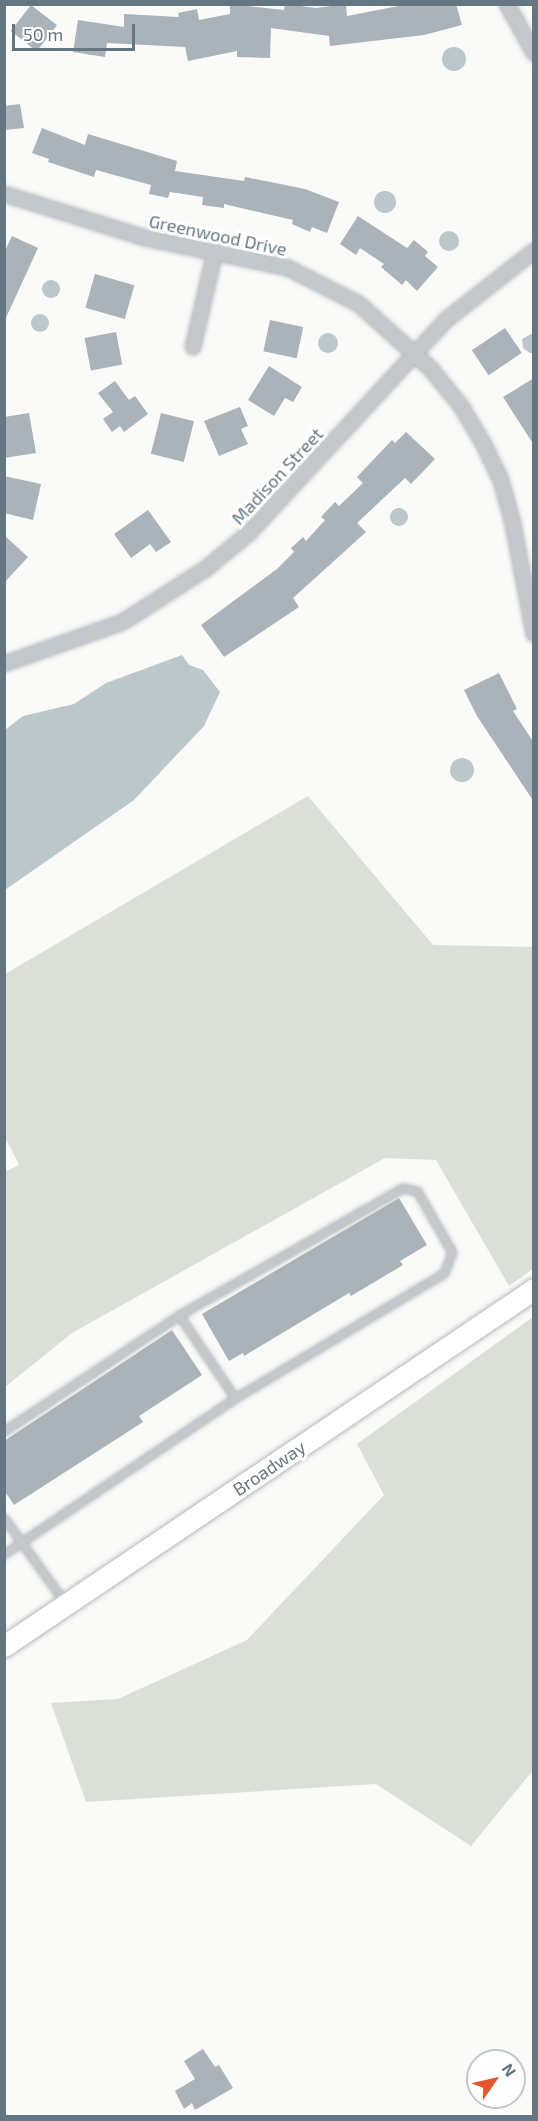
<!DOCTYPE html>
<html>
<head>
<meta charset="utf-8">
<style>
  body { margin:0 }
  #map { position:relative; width:538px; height:2121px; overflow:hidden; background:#fafaf8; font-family:"Exo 2",sans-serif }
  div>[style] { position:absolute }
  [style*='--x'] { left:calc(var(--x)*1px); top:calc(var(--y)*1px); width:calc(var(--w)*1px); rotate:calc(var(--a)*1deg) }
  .green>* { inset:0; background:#dadfd7 }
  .water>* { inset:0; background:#bbc7cb }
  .round { border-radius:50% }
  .building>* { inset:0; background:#aab3b9; transform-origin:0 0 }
  .roads { filter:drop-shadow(0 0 2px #b5babe) drop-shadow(0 0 2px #b5babe) }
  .lane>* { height:7px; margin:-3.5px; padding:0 3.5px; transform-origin:3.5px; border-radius:3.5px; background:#c3c8cc }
  .street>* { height:14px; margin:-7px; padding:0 7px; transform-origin:7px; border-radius:7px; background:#c3c8cc }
  .primary>* { height:21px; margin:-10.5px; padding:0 10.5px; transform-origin:10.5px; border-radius:10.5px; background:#fff }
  span { translate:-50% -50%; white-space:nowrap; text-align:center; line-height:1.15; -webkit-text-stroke:6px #fff; paint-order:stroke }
  .street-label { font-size:18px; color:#657683 }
  .frame { position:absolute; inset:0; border:6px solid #657683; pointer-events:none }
  .north { position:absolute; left:466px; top:2049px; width:60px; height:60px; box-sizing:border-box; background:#fff; border:2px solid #c1c8cd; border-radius:50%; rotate:56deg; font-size:16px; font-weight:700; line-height:24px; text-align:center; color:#657683 }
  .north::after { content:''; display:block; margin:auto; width:21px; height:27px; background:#e4572e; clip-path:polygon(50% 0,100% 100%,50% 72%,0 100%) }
  .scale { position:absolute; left:12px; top:24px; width:123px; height:27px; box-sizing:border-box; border:3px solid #657683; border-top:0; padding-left:8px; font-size:18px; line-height:21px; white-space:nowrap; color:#657683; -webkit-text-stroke:4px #fff; paint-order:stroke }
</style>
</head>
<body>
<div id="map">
  <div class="green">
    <div style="clip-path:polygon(308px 796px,433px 945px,533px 947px,533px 1269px,509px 1286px,436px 1160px,385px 1158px,72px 1333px,5px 1387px,5px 1172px,19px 1165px,5px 1137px,5px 974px)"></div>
    <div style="clip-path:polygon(533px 1317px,533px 1770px,471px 1846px,376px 1784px,86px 1802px,51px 1703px,118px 1699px,247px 1640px,384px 1495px,357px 1444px)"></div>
  </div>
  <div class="water">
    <div class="round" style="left:442px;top:47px;width:24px;height:24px"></div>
    <div class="round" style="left:374px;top:191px;width:22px;height:22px"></div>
    <div class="round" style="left:439px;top:231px;width:20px;height:20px"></div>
    <div class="round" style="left:42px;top:280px;width:18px;height:18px"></div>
    <div class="round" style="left:31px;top:314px;width:18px;height:18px"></div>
    <div class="round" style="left:318px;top:333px;width:20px;height:20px"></div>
    <div style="clip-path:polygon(533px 333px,533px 353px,530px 353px,523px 348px,522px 339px)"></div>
    <div class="round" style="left:390px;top:508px;width:18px;height:18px"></div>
    <div style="clip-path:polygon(182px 655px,189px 665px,203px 670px,220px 692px,204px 726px,134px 800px,5px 890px,5px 730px,23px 716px,74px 704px,106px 683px)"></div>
    <div class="round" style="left:450px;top:758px;width:24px;height:24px"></div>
  </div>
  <div class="building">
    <div style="clip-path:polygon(230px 4px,284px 10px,285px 4px,316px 8px,346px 4px,347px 16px,409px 4px,456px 4px,462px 25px,424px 35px,330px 46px,329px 36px,271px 28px,270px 58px,237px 57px,237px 51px,188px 61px,185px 47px,107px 43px,105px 57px,73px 52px,78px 20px,124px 27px,124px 14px,179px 17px,178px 13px,197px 9px,199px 20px,230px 14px)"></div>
    <div style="left:31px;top:5px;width:33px;height:33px;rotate:38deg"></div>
    <div style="clip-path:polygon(20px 104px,24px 128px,4px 130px,4px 106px)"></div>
    <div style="clip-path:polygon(42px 128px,85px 145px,88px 134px,177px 161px,175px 171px,244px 181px,245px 177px,305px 189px,339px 202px,327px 233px,312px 227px,310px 232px,292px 224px,293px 220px,224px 204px,224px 208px,202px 205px,203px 197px,170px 192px,168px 198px,149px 194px,151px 185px,96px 170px,94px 177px,48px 162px,49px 159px,32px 153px)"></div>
    <div style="clip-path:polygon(358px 216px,407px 248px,414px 240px,428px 252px,425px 256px,438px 267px,417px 291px,406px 280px,402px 285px,381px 267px,384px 264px,360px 248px,356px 255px,340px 244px)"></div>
    <div style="clip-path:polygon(12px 236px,38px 248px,4px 322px,4px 253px)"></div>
    <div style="left:95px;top:274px;width:41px;height:35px;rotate:16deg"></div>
    <div style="left:270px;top:320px;width:34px;height:32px;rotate:12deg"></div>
    <div style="left:505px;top:328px;width:30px;height:40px;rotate:56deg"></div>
    <div style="left:116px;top:332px;width:33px;height:32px;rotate:79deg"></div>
    <div style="clip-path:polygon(269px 366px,302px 387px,293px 402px,285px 398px,274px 416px,248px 400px)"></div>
    <div style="clip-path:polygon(534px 378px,534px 445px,503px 397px)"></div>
    <div style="clip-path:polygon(115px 381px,129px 400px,135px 396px,148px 414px,124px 432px,120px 426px,112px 432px,103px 419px,113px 412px,98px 393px)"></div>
    <div style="clip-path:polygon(240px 407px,248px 426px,241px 429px,248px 444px,219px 456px,204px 421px)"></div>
    <div style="clip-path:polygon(29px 413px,36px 453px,4px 458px,4px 417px)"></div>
    <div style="left:161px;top:413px;width:34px;height:42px;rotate:14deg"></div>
    <div style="clip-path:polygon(406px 432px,435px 459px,411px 484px,405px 478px,357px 523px,366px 532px,293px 598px,299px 607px,224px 657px,201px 625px,277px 569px,294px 552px,291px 548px,303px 537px,306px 541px,325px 520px,321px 517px,335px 502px,339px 506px,363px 483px,357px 477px,392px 440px,395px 443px)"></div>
    <div style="clip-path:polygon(4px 476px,41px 484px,33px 520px,4px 513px)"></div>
    <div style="clip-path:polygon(148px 510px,171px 542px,156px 552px,150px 544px,131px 558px,114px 534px)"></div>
    <div style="clip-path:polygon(4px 535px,28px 557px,4px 583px)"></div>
    <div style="clip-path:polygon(499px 673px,517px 709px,513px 711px,534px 743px,534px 802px,477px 716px,464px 690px)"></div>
    <div style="clip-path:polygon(399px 1198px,427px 1245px,400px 1261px,403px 1265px,351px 1296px,349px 1293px,244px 1356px,243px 1353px,229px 1361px,202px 1314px)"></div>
    <div style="clip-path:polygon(172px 1330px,202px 1375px,139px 1416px,143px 1422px,14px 1505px,4px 1490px,4px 1441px)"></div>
    <div style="clip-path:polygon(203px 2049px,215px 2067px,219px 2065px,233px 2088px,195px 2110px,192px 2103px,184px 2109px,175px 2091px,195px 2079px,184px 2061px)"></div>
  </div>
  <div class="roads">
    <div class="lane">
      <div style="--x:179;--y:1315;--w:100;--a:56"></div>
      <div style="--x:4;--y:1431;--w:210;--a:-33.5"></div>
      <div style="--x:179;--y:1315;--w:257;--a:-29.6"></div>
      <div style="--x:403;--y:1188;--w:14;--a:12"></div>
      <div style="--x:417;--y:1191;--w:70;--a:60.2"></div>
      <div style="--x:452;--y:1252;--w:22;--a:111"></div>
      <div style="--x:444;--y:1273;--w:244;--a:149.1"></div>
      <div style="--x:235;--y:1398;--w:279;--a:146"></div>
      <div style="--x:4;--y:1518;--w:105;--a:54.3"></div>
    </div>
    <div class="street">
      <div style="--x:507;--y:4;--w:56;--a:61.1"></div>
      <div style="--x:4;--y:194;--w:148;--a:17.3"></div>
      <div style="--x:145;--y:238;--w:146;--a:11.8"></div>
      <div style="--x:288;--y:268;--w:80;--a:26.9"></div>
      <div style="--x:359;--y:304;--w:97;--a:42.1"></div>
      <div style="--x:431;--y:369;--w:48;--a:51"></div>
      <div style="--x:461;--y:406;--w:43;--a:59.3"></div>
      <div style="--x:483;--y:443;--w:41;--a:64.1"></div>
      <div style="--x:501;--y:480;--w:46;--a:74.7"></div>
      <div style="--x:513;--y:524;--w:112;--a:79.2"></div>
      <div style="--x:193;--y:347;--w:98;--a:-77"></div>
      <div style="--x:4;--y:664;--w:126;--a:-19.4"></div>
      <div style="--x:123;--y:622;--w:100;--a:-32.7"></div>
      <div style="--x:207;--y:568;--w:55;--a:-39.8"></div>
      <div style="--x:249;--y:533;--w:289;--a:-47.2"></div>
      <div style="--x:445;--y:321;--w:113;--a:-38.2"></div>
    </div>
    <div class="primary">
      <div style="--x:4;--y:1646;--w:639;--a:-33.96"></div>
    </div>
  </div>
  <div class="street-label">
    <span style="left:218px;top:235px;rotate:12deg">Greenwood Drive</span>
    <span style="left:277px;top:476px;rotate:-47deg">Madison Street</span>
    <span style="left:269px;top:1468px;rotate:-34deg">Broadway</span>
  </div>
  <div class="frame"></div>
  <div class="north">N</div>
  <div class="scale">50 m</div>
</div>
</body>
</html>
